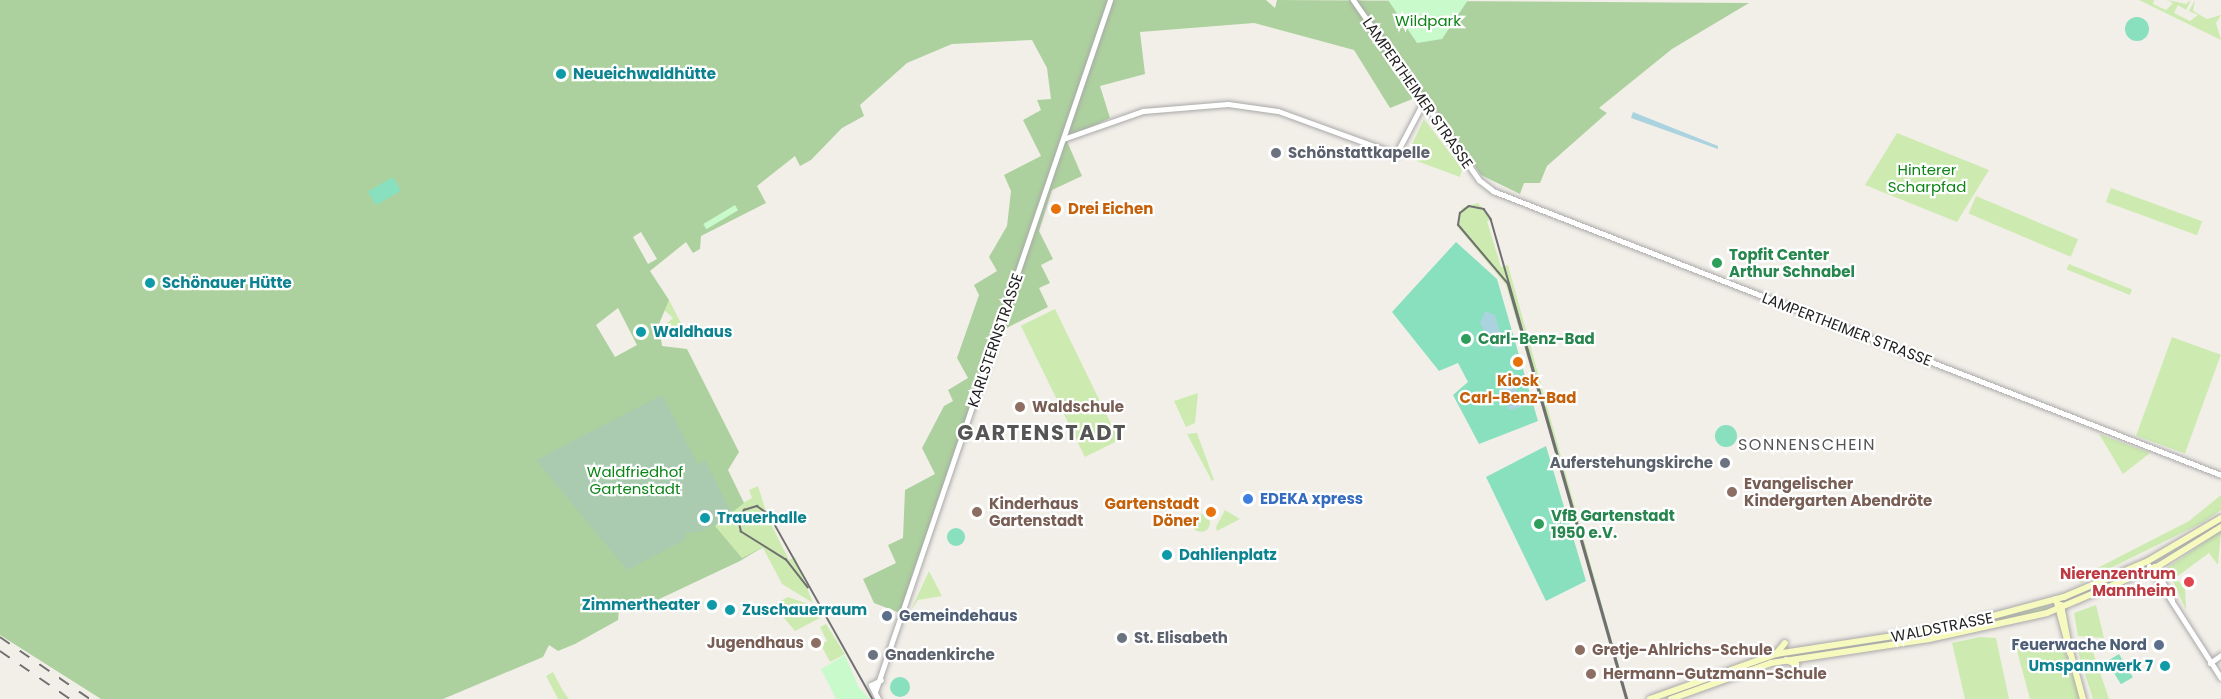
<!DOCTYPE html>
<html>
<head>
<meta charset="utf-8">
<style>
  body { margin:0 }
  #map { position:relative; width:2221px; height:699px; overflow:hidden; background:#f2efe9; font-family:Poppins,sans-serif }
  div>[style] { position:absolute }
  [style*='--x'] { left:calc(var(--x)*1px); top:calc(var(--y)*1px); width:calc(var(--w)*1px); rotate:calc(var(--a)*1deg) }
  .grass>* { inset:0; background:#cdebb0; transform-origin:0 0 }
  .round { border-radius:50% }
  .forest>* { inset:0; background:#add19e }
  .cemetery>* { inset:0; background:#aacbaf }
  .park>* { inset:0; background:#c8facc; transform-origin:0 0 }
  .pitch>* { inset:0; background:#88e0be; transform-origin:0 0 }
  .water>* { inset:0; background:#aad3df; transform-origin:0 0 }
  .roads { filter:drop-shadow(0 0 2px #a9a9a9) drop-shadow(0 0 2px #a9a9a9) }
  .tertiary>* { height:5px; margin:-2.5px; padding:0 2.5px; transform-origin:2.5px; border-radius:2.5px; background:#fff }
  .secondary>* { height:6px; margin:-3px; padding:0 3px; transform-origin:3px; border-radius:3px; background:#f7fabf }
  .tram>* { height:1.5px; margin:-0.75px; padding:0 0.75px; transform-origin:0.75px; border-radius:0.75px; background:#707070 }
  .rail>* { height:1.5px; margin-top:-0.75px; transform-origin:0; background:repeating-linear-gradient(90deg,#707070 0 12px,transparent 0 24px) }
  .dots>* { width:16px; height:16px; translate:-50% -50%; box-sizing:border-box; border:3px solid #fff; border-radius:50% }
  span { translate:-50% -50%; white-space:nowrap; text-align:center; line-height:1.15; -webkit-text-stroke:4.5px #fff; paint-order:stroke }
  .park-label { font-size:15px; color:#0c8416 }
  .culture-label { font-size:15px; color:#0d838f; font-weight:700 }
  .left { translate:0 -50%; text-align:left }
  .right { translate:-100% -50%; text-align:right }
  .street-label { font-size:15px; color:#222 }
  .worship-label { font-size:15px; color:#5b616d; font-weight:700 }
  .food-label { font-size:15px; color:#c56008; font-weight:700 }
  .leisure-label { font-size:15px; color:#27864d; font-weight:700 }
  .education-label { font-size:15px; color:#785e54; font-weight:700 }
  .shop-label { font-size:15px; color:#366cbe; font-weight:700 }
  .health-label { font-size:15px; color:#be3a42; font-weight:700 }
  .service-label { font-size:15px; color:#4e5e75; font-weight:700 }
  .neighbourhood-label { font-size:16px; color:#555; letter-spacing:1.5px }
  .district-label { font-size:21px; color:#555; font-weight:700; letter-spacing:1.5px }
</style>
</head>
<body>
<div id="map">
  <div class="grass">
    <div style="clip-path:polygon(2139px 0,2154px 0,2153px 4px,2166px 10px,2173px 3px,2167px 0,2186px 4px,2191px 0,2186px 10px,2178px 5px,2174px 13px,2190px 21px,2198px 15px,2189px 11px,2195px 0,2193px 11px,2207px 19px,2221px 15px,2216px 23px,2221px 40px)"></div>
    <div style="clip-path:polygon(1424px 119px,1462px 169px,1460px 177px,1406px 157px)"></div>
    <div style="clip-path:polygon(1897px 133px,1989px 170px,1957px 222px,1865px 185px)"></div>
    <div style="left:2111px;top:188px;width:97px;height:15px;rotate:20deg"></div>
    <div style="left:1976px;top:196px;width:111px;height:19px;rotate:23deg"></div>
    <div style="clip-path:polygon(1478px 203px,1492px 220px,1487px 221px,1501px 267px,1508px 265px,1628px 699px,1506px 285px,1457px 226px,1462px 208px)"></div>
    <div style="left:2069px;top:264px;width:68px;height:6px;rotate:22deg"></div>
    <div style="clip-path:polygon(669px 300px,686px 333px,672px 329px,666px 337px,664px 326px,673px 318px,663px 309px)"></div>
    <div style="left:1055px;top:309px;width:146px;height:38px;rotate:64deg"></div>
    <div style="left:2172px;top:337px;width:52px;height:105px;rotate:20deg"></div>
    <div style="clip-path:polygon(1198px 393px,1195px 423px,1186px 427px,1174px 401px)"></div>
    <div style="clip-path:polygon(1197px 433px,1214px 480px,1212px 481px,1187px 434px)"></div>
    <div style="clip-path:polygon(2099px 434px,2150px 453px,2123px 474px)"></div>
    <div style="clip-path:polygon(758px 486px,768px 518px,789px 560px,795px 557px,813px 603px,782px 584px,763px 548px,742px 558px,718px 535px,714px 526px,734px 516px,731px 509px,752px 498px,749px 490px)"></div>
    <div style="clip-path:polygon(2221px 495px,2221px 510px,2202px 523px,2080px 583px,2078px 578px,2189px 521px)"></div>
    <div style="clip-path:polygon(1225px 510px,1240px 519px,1217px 531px,1216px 527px)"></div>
    <div class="round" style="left:1192px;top:514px;width:18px;height:18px"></div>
    <div style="clip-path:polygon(2221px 531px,2218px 565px,2209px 553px,2175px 578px,2185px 587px,2186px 610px,2167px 568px)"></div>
    <div style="clip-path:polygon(929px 571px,942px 596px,918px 600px,911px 610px)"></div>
    <div style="clip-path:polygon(788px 597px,814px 606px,820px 618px,795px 631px,773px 605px)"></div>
    <div style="clip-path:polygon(2048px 605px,2051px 609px,2035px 614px,1929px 636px,1809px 654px,1952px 630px)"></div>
    <div style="clip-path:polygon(2096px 605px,2104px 638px,2078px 636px,2074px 613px)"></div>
    <div style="clip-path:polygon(826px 624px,845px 654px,830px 662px,821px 645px,827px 641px,820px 627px)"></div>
    <div style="clip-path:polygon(1980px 637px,1996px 638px,2009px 699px,1965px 699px,1952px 643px)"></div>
    <div style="clip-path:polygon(2014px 640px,2063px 645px,2080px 699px,2030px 699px)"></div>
    <div style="clip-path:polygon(2076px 645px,2091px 646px,2109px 699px,2093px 699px)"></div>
    <div style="clip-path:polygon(553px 672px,563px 691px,569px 699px,558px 699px,546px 676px)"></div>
  </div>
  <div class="forest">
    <div style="clip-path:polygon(evenodd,0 0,1266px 0,1275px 8px,1277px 0,1749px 3px,1672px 49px,1599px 108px,1607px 113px,1547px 166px,1540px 183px,1524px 183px,1520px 194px,1481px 175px,1425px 94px,1390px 108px,1354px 50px,1254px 23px,1140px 32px,1145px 74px,1100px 86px,1110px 118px,1066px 139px,1082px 176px,1052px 190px,1039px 231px,1053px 259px,1041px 265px,1050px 283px,1039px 288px,1048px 307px,995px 334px,900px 613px,874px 603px,863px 579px,896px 563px,888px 545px,903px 538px,905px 490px,935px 474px,922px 448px,944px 406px,953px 401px,948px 390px,968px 378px,957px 358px,979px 295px,974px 285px,997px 271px,989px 257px,1007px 226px,1011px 191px,1004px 175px,1041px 156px,1023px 120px,1041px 110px,1037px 100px,1051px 99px,1047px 68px,1032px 40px,952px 44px,907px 63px,860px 105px,864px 116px,842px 128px,811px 160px,800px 166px,795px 156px,757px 186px,766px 203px,701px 236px,700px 249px,693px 253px,686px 242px,650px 271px,669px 300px,659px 324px,662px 346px,687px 349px,739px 452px,728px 470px,744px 503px,715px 526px,742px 558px,763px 547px,740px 561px,636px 610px,629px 605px,619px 610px,618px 620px,575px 644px,558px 651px,549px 645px,543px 657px,443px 699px,101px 699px,0 635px,0 0,641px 232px,657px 259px,648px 264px,633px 237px,641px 232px,0 0,618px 308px,637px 345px,615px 357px,596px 325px,618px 308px)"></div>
  </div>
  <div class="cemetery">
    <div style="clip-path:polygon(662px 395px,698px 464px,705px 460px,733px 515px,699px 532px,687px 532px,683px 541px,627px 570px,536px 460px)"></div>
  </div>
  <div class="park">
    <div style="clip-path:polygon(1388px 0,1468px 0,1442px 39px,1417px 43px)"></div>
    <div style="left:735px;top:205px;width:6px;height:37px;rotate:59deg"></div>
    <div style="clip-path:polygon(845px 655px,858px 686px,869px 699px,836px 699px,821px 669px)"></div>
  </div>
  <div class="pitch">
    <div class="round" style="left:2125px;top:17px;width:24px;height:24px"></div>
    <div style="left:393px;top:177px;width:16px;height:29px;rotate:60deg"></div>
    <div style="clip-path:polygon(1456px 242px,1497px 279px,1538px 421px,1479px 444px,1453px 395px,1468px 382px,1458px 363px,1439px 371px,1392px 312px)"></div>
    <div class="round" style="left:1715px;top:425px;width:22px;height:22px"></div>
    <div style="clip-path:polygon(1546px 446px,1586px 581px,1546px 601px,1486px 477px)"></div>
    <div class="round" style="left:947px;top:528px;width:18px;height:18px"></div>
    <div style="left:2119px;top:654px;width:27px;height:14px;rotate:59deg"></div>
    <div class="round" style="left:890px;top:677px;width:20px;height:20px"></div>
  </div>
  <div class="water">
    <div style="clip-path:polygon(1633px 112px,1718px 146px,1718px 149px,1631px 118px)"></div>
    <div style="clip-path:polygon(1485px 311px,1495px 315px,1504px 346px,1495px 349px,1480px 323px)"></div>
    <div style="left:1513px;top:377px;width:31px;height:13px;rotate:75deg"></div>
  </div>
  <div class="roads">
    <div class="tertiary">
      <div style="--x:1353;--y:0;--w:220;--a:55"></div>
      <div style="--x:1479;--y:180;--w:18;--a:38"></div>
      <div style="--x:1493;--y:191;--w:781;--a:21.31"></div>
      <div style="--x:1063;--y:139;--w:85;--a:-19.3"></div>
      <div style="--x:1143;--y:111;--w:85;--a:-4.7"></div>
      <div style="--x:1228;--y:104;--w:50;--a:8"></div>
      <div style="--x:1278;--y:111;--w:126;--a:20"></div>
      <div style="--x:1396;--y:154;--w:60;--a:-62.2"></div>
      <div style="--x:2149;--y:566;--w:133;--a:57.3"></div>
      <div style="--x:2154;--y:566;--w:38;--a:62"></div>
      <div style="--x:2210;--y:663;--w:14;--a:-36"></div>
      <div style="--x:875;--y:692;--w:731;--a:-71.24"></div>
      <div style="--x:878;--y:699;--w:16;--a:-117"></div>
      <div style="--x:871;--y:685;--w:11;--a:-27"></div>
    </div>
    <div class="secondary">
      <div style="--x:2056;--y:599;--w:104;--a:74.9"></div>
      <div style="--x:2061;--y:605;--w:49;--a:79.4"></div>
      <div style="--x:1776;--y:654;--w:14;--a:-51"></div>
      <div style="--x:1786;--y:660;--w:11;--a:22"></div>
      <div style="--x:1650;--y:699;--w:134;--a:-19.7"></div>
      <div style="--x:1776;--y:654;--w:178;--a:-8.7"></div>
      <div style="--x:1952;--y:627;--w:116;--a:-15"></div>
      <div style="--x:2064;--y:597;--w:91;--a:-23.2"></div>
      <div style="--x:2148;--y:561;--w:85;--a:-30.5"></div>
      <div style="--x:1671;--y:699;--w:106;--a:-19.8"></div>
      <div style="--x:1771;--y:663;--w:160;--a:-8.6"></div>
      <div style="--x:1929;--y:639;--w:121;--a:-12.4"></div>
      <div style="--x:2047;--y:613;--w:123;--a:-23"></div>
      <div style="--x:2160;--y:565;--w:72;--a:-31.9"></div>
    </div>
  </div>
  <div class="tram">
    <div style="--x:808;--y:588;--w:36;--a:-128"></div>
    <div style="--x:786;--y:560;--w:53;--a:-148.1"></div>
    <div style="--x:741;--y:532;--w:13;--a:-103"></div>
    <div style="--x:738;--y:519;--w:11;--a:-56"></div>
    <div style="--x:744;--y:510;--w:14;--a:-17"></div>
    <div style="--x:757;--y:506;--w:14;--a:34"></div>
    <div style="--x:769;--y:514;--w:212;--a:60.7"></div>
    <div style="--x:1626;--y:699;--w:431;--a:-105.9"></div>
    <div style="--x:1508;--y:284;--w:77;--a:-130.3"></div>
    <div style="--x:1458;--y:225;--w:12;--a:-81"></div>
    <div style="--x:1460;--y:213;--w:11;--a:-38"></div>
    <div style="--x:1469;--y:206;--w:15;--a:11"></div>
    <div style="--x:1484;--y:209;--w:12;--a:55"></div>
    <div style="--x:1491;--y:219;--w:499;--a:74.1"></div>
  </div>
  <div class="rail">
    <div style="--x:0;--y:637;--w:109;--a:34.6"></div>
    <div style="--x:0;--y:651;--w:85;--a:34.4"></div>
  </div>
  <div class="dots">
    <div style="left:561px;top:74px;background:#0f9aa8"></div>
    <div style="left:1276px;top:153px;background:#6b7280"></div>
    <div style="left:1056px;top:209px;background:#e8710a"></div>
    <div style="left:1717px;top:263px;background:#2e9e5b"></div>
    <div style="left:150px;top:283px;background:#0f9aa8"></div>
    <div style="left:641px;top:332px;background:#0f9aa8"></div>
    <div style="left:1466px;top:339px;background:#2e9e5b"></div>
    <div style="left:1518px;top:362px;background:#e8710a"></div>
    <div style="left:1020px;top:407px;background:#8d6e63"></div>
    <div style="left:1725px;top:463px;background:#6b7280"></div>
    <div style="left:1732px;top:492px;background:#8d6e63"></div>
    <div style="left:1248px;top:499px;background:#3f7fe0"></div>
    <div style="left:977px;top:512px;background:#8d6e63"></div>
    <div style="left:1211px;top:512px;background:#e8710a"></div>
    <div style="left:705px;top:518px;background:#0f9aa8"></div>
    <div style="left:1539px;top:524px;background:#2e9e5b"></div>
    <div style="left:1167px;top:555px;background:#0f9aa8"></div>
    <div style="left:2189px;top:582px;background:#e0444e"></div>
    <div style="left:712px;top:605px;background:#0f9aa8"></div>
    <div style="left:730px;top:610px;background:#0f9aa8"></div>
    <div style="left:887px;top:616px;background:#5c6f8a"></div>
    <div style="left:1122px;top:638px;background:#6b7280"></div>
    <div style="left:816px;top:643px;background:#8d6e63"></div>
    <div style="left:2159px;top:645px;background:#5c6f8a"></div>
    <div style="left:1580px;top:650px;background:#8d6e63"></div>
    <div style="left:873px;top:655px;background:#6b7280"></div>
    <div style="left:2165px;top:666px;background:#0f9aa8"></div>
    <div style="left:1591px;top:674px;background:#8d6e63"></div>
  </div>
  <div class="park-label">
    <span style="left:1428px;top:21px">Wildpark</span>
    <span style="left:1927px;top:178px">Hinterer<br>Scharpfad</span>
    <span style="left:635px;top:480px">Waldfriedhof<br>Gartenstadt</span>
  </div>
  <div class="culture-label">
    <span class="left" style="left:573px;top:74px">Neueichwaldhütte</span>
    <span class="left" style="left:162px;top:283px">Schönauer Hütte</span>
    <span class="left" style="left:653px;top:332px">Waldhaus</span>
    <span class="left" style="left:717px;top:518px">Trauerhalle</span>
    <span class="left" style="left:1179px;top:555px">Dahlienplatz</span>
    <span class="right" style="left:700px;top:605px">Zimmertheater</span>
    <span class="left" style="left:742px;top:610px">Zuschauerraum</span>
    <span class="right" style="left:2153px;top:666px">Umspannwerk 7</span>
  </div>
  <div class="street-label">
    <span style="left:1418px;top:93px;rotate:55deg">LAMPERTHEIMER STRASSE</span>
    <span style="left:1847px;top:329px;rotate:21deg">LAMPERTHEIMER STRASSE</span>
    <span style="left:995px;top:340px;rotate:-71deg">KARLSTERNSTRASSE</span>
    <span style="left:1942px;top:627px;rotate:-11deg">WALDSTRASSE</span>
  </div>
  <div class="worship-label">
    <span class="left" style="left:1288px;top:153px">Schönstattkapelle</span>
    <span class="right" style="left:1713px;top:463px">Auferstehungskirche</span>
    <span class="left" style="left:1134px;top:638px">St. Elisabeth</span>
    <span class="left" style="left:885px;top:655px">Gnadenkirche</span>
  </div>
  <div class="food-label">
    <span class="left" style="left:1068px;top:209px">Drei Eichen</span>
    <span style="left:1518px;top:389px">Kiosk<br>Carl-Benz-Bad</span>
    <span class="right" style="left:1199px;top:512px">Gartenstadt<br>Döner</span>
  </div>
  <div class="leisure-label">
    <span class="left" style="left:1729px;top:263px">Topfit Center<br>Arthur Schnabel</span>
    <span class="left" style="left:1478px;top:339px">Carl-Benz-Bad</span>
    <span class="left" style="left:1551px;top:524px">VfB Gartenstadt<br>1950 e.V.</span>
  </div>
  <div class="education-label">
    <span class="left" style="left:1032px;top:407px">Waldschule</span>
    <span class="left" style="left:1744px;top:492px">Evangelischer<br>Kindergarten Abendröte</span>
    <span class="left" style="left:989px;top:512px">Kinderhaus<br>Gartenstadt</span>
    <span class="right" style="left:804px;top:643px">Jugendhaus</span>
    <span class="left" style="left:1592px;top:650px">Gretje-Ahlrichs-Schule</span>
    <span class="left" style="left:1603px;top:674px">Hermann-Gutzmann-Schule</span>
  </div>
  <div class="shop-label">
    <span class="left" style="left:1260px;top:499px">EDEKA xpress</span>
  </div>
  <div class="health-label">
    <span class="right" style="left:2176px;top:582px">Nierenzentrum<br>Mannheim</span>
  </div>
  <div class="service-label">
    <span class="left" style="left:899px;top:616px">Gemeindehaus</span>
    <span class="right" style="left:2147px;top:645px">Feuerwache Nord</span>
  </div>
  <div class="neighbourhood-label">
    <span style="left:1807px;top:445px">SONNENSCHEIN</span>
  </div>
  <div class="district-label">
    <span style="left:1042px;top:433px">GARTENSTADT</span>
  </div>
</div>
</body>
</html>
